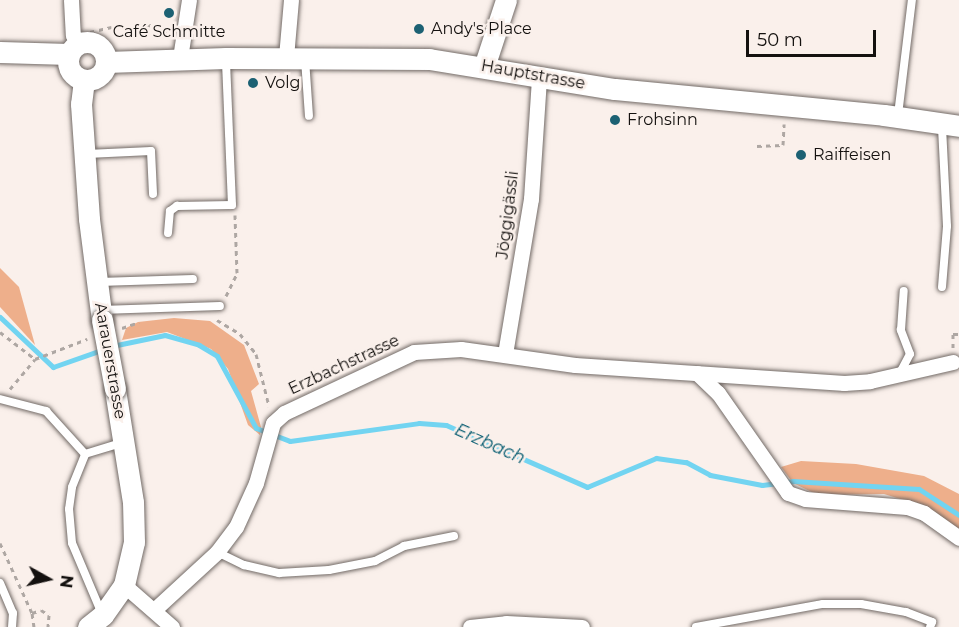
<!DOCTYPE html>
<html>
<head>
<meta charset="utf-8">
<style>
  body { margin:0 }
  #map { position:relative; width:959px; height:627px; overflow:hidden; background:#faf0eb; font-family:Montserrat,sans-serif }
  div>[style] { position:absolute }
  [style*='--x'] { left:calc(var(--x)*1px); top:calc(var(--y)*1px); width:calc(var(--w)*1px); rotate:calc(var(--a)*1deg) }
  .green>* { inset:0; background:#eeaf8b }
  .stream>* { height:5px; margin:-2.5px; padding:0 2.5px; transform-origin:2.5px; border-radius:2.5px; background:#72d4f1 }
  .path>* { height:3px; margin-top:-1.5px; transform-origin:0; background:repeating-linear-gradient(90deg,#aea7a3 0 4.5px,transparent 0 9px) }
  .roads { filter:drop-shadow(0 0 2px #726a66) drop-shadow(0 0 2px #726a66) }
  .lane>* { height:8px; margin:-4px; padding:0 4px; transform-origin:4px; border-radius:4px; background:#fff }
  .street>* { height:15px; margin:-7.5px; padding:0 7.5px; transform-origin:7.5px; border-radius:7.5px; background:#fff }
  .secondary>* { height:21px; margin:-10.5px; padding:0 10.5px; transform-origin:10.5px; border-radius:10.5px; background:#fff }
  .secondary>.ring { margin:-10.5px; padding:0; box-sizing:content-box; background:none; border:21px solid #fff; border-radius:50% }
  .bridges { filter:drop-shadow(0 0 2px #726a66) drop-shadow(0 0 2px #726a66) }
  .secondary-bridge>* { height:21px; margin:-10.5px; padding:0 10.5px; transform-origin:10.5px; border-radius:10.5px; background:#fff }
  .dots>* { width:16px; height:16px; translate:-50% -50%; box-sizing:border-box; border:3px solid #faf0eb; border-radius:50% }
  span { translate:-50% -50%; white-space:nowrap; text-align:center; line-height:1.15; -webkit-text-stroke:5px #faf0eb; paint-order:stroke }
  .poi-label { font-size:16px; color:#14110f }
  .left { translate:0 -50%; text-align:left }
  .street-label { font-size:16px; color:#14110f }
  .water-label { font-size:18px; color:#0d6074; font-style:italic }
  .north { position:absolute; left:18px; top:549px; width:60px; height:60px; -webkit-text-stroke:4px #faf0eb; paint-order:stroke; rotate:98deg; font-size:16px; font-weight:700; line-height:24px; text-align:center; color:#14110f }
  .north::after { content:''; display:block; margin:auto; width:21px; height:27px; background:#14110f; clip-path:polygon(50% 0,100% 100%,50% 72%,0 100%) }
  .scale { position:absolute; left:746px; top:30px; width:130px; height:27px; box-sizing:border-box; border:3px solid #14110f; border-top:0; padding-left:8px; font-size:18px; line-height:21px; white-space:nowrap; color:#14110f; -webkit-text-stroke:4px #faf0eb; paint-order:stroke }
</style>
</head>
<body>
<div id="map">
  <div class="green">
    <div style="clip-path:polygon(0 268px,19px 287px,35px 345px,0 307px)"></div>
    <div style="clip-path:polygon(174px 318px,210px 321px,244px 345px,259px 384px,251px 391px,261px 427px,260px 435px,248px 425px,228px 369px,211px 349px,167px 332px,122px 340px,126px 328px,138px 322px)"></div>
    <div style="clip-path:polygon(801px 461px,856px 464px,924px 476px,959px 494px,959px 529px,923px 506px,884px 494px,818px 495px,793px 483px,781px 467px)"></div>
  </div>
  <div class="stream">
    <div style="--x:0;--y:317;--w:73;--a:43.3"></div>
    <div style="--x:53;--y:367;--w:54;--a:-19.4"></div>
    <div style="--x:112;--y:346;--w:54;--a:-11.7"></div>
    <div style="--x:165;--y:335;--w:35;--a:16"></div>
    <div style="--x:199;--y:345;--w:21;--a:31"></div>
    <div style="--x:217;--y:356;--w:82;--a:61.6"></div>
    <div style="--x:256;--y:428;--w:36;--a:21"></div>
    <div style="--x:290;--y:441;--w:130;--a:-7.9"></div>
    <div style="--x:419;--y:423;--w:27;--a:4"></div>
    <div style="--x:446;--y:425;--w:154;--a:23.7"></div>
    <div style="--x:587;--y:487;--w:75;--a:-22.8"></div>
    <div style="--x:656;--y:458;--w:30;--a:8"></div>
    <div style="--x:686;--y:462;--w:27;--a:28"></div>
    <div style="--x:710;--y:475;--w:53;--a:10.9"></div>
    <div style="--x:762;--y:485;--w:31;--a:-7"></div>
    <div style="--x:793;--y:481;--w:126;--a:3.6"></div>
    <div style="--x:919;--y:489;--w:48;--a:33"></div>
  </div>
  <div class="path">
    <div style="--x:146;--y:24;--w:23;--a:18"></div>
    <div style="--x:90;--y:32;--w:22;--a:-13"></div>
    <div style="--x:757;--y:146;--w:26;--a:-2"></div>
    <div style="--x:783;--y:145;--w:21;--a:-87"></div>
    <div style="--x:226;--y:296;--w:25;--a:-64"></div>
    <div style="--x:237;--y:273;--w:58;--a:-92"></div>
    <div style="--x:217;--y:320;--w:27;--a:31"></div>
    <div style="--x:240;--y:334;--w:26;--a:51"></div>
    <div style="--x:256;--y:354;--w:54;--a:76"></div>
    <div style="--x:122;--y:328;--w:18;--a:-19"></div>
    <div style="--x:0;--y:332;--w:44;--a:37.6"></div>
    <div style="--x:953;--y:348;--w:14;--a:-90"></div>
    <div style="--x:953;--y:334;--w:6;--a:0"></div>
    <div style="--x:10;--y:389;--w:39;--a:-50"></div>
    <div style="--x:35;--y:359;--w:56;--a:-21"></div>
    <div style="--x:0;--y:543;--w:77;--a:65.4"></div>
    <div style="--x:34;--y:627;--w:14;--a:-98"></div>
    <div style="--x:32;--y:613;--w:9;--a:-18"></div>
    <div style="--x:41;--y:610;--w:9;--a:32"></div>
    <div style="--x:49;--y:615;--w:12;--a:95"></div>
  </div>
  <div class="roads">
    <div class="lane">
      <div style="--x:305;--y:59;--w:57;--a:86"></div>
      <div style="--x:898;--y:115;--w:116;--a:-83.1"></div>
      <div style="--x:87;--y:154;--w:64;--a:-2.7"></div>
      <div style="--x:151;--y:151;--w:43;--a:87.3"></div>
      <div style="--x:168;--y:233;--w:22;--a:-85"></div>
      <div style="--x:170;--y:211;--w:9;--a:-36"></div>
      <div style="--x:177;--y:206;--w:55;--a:-1"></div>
      <div style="--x:232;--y:205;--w:146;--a:-92.4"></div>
      <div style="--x:99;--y:282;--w:94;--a:-1.8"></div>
      <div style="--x:942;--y:287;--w:61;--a:-85.3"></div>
      <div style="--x:947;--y:226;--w:100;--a:-92.9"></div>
      <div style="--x:101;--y:310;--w:119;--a:-1.9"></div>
      <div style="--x:901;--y:371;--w:19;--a:-62"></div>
      <div style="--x:910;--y:354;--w:26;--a:-111"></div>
      <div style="--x:901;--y:330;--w:39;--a:-86"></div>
      <div style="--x:0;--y:399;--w:48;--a:14.6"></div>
      <div style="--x:46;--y:411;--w:58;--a:47.8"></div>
      <div style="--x:217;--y:552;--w:30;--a:26"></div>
      <div style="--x:244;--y:565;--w:36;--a:13"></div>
      <div style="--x:279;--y:573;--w:50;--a:-3.4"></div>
      <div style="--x:329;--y:570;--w:47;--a:-11.1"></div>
      <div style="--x:375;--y:561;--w:33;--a:-27"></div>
      <div style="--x:404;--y:546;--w:51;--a:-11.3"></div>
      <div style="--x:0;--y:583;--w:33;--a:67"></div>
      <div style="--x:13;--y:613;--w:14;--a:94"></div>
      <div style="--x:102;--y:614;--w:77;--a:-112.9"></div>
      <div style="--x:72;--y:543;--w:34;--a:-95"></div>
      <div style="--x:69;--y:509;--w:22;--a:-82"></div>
      <div style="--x:72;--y:487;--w:35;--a:-68"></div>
      <div style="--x:85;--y:454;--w:39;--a:-17"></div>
      <div style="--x:696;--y:627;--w:129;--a:-10.3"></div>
      <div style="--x:823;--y:604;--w:38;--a:0"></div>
      <div style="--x:861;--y:604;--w:46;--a:10.1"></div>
      <div style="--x:906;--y:612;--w:28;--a:21"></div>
      <div style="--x:932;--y:622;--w:5;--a:112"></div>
    </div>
    <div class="street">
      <div style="--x:71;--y:0;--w:35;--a:87"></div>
      <div style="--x:73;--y:35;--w:10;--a:61"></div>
      <div style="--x:286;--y:57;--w:57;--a:-85"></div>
      <div style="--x:180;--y:58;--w:59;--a:-81.2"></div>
      <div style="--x:505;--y:354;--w:157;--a:-80.5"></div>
      <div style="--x:531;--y:199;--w:121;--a:-86.2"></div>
      <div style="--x:697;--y:373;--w:29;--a:44"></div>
      <div style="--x:718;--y:393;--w:122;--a:55"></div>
      <div style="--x:788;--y:493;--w:18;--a:19"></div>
      <div style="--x:805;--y:499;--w:102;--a:4.5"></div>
      <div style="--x:907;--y:507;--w:18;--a:19"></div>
      <div style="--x:924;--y:513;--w:43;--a:35.5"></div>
      <div style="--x:124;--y:585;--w:64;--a:41.2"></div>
      <div style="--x:154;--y:610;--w:86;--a:-42.6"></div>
      <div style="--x:217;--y:552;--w:31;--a:-53"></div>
      <div style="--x:236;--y:527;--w:48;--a:-65.6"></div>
      <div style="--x:256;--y:483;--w:62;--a:-74.2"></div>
      <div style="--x:273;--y:423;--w:15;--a:-42"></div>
      <div style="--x:284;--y:413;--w:144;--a:-25.1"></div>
      <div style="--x:414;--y:352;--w:47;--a:-3.7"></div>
      <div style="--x:461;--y:349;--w:115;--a:8"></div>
      <div style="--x:575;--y:365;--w:270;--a:3.8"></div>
      <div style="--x:844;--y:383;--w:26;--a:-4"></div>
      <div style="--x:870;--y:381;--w:85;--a:-12.9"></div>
      <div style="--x:470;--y:627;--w:36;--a:-6"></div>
      <div style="--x:506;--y:623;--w:76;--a:3"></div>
    </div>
    <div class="secondary">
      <div class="ring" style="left:68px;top:42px;width:17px;height:17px"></div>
      <div style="--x:0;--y:52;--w:69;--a:1.7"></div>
      <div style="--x:106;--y:62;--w:120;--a:-1.9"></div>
      <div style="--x:226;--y:58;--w:203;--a:0.3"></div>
      <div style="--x:429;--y:59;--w:188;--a:9.2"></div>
      <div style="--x:615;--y:89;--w:270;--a:5.5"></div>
      <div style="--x:884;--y:115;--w:76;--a:8.3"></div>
      <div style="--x:484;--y:67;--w:71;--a:-71.8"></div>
      <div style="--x:84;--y:80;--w:24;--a:97"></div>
      <div style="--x:81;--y:104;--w:115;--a:86"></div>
      <div style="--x:89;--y:219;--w:102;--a:82.7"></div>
      <div style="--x:88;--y:627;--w:19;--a:-39"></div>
      <div style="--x:103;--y:615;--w:37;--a:-55"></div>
      <div style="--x:124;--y:585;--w:44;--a:-76.9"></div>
      <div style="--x:134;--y:542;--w:40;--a:-91.4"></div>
      <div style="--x:133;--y:502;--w:114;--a:-99.1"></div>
    </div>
  </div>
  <div class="bridges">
    <div class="secondary-bridge">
      <div style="--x:102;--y:320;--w:70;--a:79.3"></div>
    </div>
  </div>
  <div class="dots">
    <div style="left:169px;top:13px;background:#1c6173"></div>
    <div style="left:419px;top:29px;background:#1c6173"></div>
    <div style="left:253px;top:83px;background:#1c6173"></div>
    <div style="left:615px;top:120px;background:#1c6173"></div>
    <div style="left:801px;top:155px;background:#1c6173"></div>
  </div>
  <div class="poi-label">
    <span class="left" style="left:431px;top:29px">Andy's Place</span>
    <span style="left:169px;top:32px">Café Schmitte</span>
    <span class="left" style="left:265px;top:83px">Volg</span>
    <span class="left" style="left:627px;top:120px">Frohsinn</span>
    <span class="left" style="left:813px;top:155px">Raiffeisen</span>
  </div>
  <div class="street-label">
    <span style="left:533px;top:75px;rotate:10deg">Hauptstrasse</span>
    <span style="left:508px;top:215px;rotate:-83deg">Jöggigässli</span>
    <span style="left:110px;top:361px;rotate:80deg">Aarauerstrasse</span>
    <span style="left:344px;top:365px;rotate:-25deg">Erzbachstrasse</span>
  </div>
  <div class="water-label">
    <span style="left:490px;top:444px;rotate:24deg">Erzbach</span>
  </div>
  <div class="north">N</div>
  <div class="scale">50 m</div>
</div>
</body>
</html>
